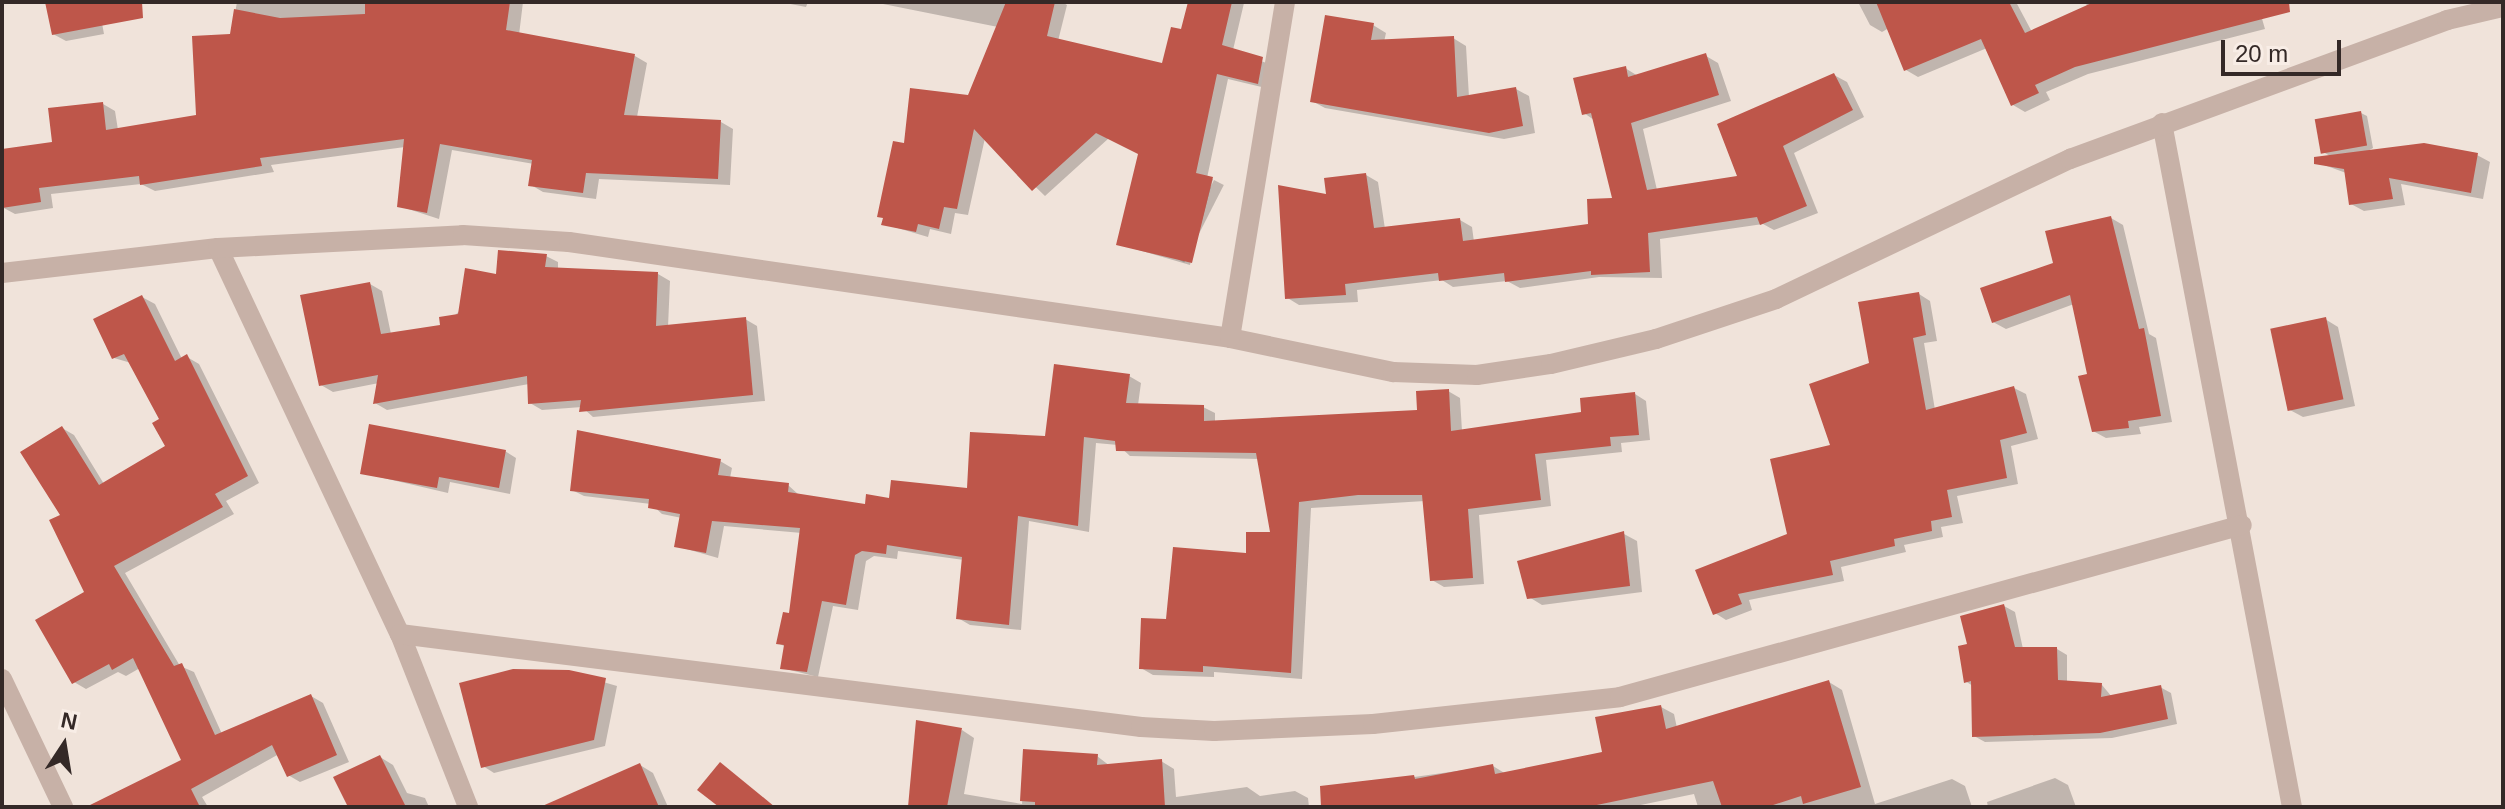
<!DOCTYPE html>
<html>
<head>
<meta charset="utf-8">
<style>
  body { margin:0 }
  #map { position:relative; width:2505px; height:809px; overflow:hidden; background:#f0e3da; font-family:Helvetica,sans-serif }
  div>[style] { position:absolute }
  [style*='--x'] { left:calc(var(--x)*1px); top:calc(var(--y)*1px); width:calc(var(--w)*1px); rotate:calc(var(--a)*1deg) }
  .shadow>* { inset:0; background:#0003; transform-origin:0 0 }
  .building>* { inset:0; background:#be564a; transform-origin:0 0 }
  .street>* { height:20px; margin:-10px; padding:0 10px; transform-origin:10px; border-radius:10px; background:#c7b1a7 }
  span { translate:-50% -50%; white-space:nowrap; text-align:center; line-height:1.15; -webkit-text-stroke:6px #f8ede6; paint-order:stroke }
  .frame { position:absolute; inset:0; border:4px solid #342927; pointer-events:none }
  .north { position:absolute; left:24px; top:705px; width:80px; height:80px; -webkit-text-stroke:6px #f8ede6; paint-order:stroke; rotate:12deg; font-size:22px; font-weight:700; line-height:32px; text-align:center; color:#342927 }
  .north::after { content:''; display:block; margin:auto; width:28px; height:36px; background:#342927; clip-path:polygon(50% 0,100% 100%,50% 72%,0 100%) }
  .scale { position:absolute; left:2221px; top:40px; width:120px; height:36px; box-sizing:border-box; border:4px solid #342927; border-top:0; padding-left:10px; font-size:24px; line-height:28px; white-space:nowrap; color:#342927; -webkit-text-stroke:6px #f8ede6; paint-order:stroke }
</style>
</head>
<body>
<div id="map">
  <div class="shadow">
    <div style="clip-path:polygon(47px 2px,98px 2px,104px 34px,66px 41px,53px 34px)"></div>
    <div style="clip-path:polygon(237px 2px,523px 2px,519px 35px,635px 56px,647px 63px,637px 117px,721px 122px,733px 129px,730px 185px,599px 179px,596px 199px,543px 192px,531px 185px,534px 164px,452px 150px,439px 219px,399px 206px,405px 147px,271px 165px,274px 172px,155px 191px,141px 184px,51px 194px,53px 208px,15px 214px,2px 207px,2px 151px,54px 144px,103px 104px,115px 111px,118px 130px,198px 117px,231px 36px)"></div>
    <div style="clip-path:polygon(780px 2px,808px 2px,806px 7px)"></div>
    <div style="clip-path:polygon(873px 2px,1062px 2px,1067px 5px,1058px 41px,1164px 65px,1182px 31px,1190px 2px,1244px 3px,1233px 50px,1274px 66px,1270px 89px,1228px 79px,1207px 178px,1213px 179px,1190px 265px,1118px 244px,1140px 154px,1109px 138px,1045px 196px,985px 138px,968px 215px,955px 213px,951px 234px,930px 229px,928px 237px,884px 224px,906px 145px,969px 97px,998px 27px)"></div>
    <div style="clip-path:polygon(1858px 2px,2016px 2px,2032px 32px,2087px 7px,2086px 2px,2270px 2px,2258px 5px,2265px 29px,2088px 74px,2046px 92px,2050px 100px,2025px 112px,2013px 105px,1987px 48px,1918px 77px,1906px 70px,1889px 28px,1882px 32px,1870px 25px)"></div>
    <div style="clip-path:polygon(1373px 25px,1386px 33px,1384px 42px,1453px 38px,1466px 46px,1469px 97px,1516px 89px,1529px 96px,1535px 133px,1504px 139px,1325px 108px,1312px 101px)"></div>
    <div style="clip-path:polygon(1706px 56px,1718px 63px,1731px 101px,1643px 129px,1657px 190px,1740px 178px,1834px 75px,1847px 82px,1864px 117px,1794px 153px,1818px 213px,1774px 230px,1763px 224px,1660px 239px,1662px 278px,1599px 277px,1520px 288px,1507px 281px,1453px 287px,1442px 280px,1357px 290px,1358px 302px,1299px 305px,1286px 297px,1328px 197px,1366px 175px,1378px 182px,1385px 229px,1460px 220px,1472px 227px,1474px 242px,1590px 226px,1614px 200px,1594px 120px,1584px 113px,1625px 68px,1638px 76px)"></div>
    <div style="clip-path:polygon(2361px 113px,2367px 116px,2373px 148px,2364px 153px,2477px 155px,2490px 162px,2483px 199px,2401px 184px,2405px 205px,2364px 211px,2351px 204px,2346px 173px,2316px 162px,2332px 157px,2323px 152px)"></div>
    <div style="left:1214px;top:180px;width:11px;height:87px;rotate:27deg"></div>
    <div style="clip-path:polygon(2111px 218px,2123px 225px,2149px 334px,2156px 338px,2172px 422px,2139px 427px,2141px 434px,2106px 438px,2093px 431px,2089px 376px,2074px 304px,2006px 329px,1993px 322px)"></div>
    <div style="clip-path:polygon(546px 256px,558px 262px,558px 270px,658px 274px,670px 281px,668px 327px,745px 319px,757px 326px,765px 401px,593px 417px,582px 407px,542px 410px,530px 403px,529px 384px,387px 410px,375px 403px,379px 383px,333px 392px,321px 385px,370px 284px,382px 291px,391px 334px,442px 327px,497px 277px)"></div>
    <div style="clip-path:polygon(1919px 294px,1930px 301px,1937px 341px,1924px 343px,1935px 410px,2014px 388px,2026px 394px,2038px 439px,2011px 446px,2018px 484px,1957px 496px,1963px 523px,1941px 527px,1943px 537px,1904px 545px,1906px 552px,1841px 567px,1844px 581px,1749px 600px,1752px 610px,1726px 620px,1715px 613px,1789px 535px,1871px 364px)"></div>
    <div style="clip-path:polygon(142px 297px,155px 304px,182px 359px,187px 357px,199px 364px,259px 483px,226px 501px,234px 514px,125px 573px,180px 666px,194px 672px,222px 734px,311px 696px,323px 703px,349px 762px,300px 782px,288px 775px,279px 754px,202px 797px,208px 807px,135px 807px,183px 761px,140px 668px,126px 676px,118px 672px,86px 689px,74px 682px,87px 592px,63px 516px,62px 428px,74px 435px,104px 484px,168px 447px,162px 420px,131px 363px,114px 358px)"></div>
    <div style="clip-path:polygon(2325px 319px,2338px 327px,2355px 406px,2303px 417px,2290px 410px)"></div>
    <div style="clip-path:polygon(1129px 376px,1141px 383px,1138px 405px,1203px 407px,1215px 413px,1215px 423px,1419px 412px,1448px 391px,1460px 398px,1462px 431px,1584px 414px,1635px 394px,1646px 401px,1650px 440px,1621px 443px,1622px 452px,1546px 460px,1551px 506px,1479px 515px,1484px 584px,1444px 587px,1432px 580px,1425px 501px,1311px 508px,1302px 679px,1214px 672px,1214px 677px,1153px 675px,1141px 668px,1168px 621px,1272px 534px,1259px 459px,1130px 456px,1118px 445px,1096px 443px,1089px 532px,1029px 521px,1021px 630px,970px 625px,958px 618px,964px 560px,898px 551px,897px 559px,874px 556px,866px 561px,858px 610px,833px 606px,818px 677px,782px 668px,786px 647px,778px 643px,791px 615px,802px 533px,724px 526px,718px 558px,676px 546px,682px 518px,662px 514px,651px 504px,584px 496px,572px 490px,720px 461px,732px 468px,730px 478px,788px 485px,799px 495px,867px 507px,969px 491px)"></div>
    <div style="clip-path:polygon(505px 451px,516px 458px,510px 494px,450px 482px,448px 493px,362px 473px)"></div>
    <div style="clip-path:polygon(1624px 534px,1637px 541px,1642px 592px,1542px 605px,1529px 597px)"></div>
    <div style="clip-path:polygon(2004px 606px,2015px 612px,2023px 649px,2057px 649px,2067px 655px,2067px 683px,2102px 685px,2112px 697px,2160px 687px,2171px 693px,2177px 724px,2112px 738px,1985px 742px,1974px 736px,1973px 686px,1965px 681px,1970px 646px)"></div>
    <div style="clip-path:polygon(569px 672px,617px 686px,605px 746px,494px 773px,483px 766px)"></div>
    <div style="clip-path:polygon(1829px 682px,1842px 690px,1875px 804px,1952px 779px,1965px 786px,1972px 807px,1698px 807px,1694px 794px,1631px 807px,1378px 807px,1414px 777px,1493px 766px,1506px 774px,1604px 754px,1661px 707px,1674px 714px,1677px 728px)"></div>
    <div style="clip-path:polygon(962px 730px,974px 738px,964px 794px,1022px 804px,1025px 752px,1097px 756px,1110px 766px,1161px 761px,1174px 769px,1176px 797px,1247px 787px,1260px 796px,1295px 791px,1308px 798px,1309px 807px,908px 807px)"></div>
    <div style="clip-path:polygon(380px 757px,393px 765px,407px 793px,425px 798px,429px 807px,350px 807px)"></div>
    <div style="clip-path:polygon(640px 765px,653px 773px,668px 807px,545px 807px)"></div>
    <div style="clip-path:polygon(2055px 778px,2068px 785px,2076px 807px,1988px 807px,1987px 802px)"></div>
  </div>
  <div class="building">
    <div style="clip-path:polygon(45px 2px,142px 2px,143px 18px,52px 35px)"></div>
    <div style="clip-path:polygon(365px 2px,510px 2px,506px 30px,635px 54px,624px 115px,721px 120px,718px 179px,586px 173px,583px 193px,528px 186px,532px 160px,440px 144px,427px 213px,397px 207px,404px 139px,260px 158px,262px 166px,140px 185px,139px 176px,39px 188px,41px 202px,2px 208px,2px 149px,52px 142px,48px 108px,103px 102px,106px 130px,196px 115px,192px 36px,230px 34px,234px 9px,280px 18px,365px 14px)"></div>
    <div style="clip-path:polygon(1006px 2px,1055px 2px,1047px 36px,1162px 63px,1171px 27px,1181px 29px,1188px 2px,1232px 2px,1222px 45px,1263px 57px,1258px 84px,1217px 74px,1196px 173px,1213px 177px,1192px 263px,1116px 245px,1138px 154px,1096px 133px,1032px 191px,974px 129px,957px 209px,944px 207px,939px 229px,918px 224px,916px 232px,881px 225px,883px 218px,877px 217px,893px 141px,904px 143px,910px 88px,968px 95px)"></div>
    <div style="clip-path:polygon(1876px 2px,2009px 2px,2025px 33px,2094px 2px,2289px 2px,2290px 12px,2075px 67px,2035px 85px,2039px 93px,2011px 106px,1981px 39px,1904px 71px)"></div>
    <div style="clip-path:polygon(1325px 15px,1374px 23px,1371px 40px,1454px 36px,1457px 97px,1516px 87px,1523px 126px,1489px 133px,1310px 102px)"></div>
    <div style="clip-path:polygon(1706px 53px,1719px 95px,1631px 123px,1647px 190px,1737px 176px,1717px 124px,1834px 73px,1853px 110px,1783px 146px,1807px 206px,1760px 225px,1757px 217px,1648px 233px,1650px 272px,1591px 275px,1591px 271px,1505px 282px,1504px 273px,1439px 281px,1438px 273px,1345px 284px,1346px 295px,1285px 299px,1278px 185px,1326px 194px,1324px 178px,1366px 173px,1374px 228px,1460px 218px,1463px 241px,1588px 224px,1587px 199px,1612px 198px,1591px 113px,1582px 115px,1573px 78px,1626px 66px,1628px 77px)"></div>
    <div style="left:2361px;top:111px;width:35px;height:47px;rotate:80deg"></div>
    <div style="clip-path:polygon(2424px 143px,2478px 153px,2471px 193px,2389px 178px,2393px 199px,2349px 205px,2344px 169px,2314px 164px,2314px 157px)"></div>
    <div style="clip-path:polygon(2111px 216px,2139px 329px,2144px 328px,2161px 416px,2128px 421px,2129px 428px,2092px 432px,2078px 376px,2087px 374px,2070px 295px,1992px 323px,1980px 288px,2053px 263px,2045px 231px)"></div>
    <div style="clip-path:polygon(498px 250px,547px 254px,545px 267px,658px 272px,656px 326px,746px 317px,753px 395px,579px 412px,581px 400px,528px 404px,527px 376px,373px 404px,378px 375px,319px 386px,300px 295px,370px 282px,381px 334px,440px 325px,439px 317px,458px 314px,465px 268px,496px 274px)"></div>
    <div style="clip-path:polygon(1919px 292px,1926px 335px,1913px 338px,1926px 410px,2014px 386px,2027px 433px,2000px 440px,2007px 478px,1947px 490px,1952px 517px,1931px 521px,1932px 531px,1894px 539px,1895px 546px,1830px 561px,1833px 575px,1738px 594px,1742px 604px,1713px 615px,1695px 570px,1787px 534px,1770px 459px,1830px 445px,1809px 384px,1869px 363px,1858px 302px)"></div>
    <div style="clip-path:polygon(142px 295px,175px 361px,187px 354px,248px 476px,215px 494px,223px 507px,114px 566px,174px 666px,182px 663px,215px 735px,311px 694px,337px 755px,287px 777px,272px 745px,191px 789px,200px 807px,86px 807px,181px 760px,133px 658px,112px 670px,109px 664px,72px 684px,35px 620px,84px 592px,49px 520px,60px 515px,20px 452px,62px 426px,99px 485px,165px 446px,152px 423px,159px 419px,124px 354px,112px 359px,93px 319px)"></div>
    <div style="left:2326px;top:317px;width:84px;height:57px;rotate:78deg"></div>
    <div style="clip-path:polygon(1054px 364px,1130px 374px,1126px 403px,1204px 405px,1204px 421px,1417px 410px,1416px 391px,1449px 389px,1451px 431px,1581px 412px,1580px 398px,1635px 392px,1639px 435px,1610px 437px,1611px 446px,1535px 454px,1541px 500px,1468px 509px,1473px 578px,1430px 581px,1422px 495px,1358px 495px,1299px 502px,1291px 673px,1203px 666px,1203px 672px,1139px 669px,1141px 618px,1166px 619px,1173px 547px,1246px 553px,1246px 532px,1270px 532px,1256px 453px,1116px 451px,1115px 441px,1084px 437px,1078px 526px,1018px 516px,1009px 625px,956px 619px,962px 557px,887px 545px,886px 554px,862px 551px,855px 555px,846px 605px,822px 601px,807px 672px,780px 669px,784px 645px,776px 644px,783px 612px,789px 613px,800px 528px,712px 521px,706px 553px,674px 547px,680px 514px,648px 508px,649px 499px,570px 491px,577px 430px,721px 459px,718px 475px,789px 483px,788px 492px,865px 504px,866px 494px,889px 498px,891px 480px,967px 488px,970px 432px,1045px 436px)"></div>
    <div style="clip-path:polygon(369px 424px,506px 450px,499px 488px,439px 477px,437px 488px,360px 474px)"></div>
    <div style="clip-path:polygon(1624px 531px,1630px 586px,1527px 599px,1517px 561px)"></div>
    <div style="clip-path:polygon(2004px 604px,2015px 647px,2057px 647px,2058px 680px,2102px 683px,2101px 697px,2161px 685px,2168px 719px,2100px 733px,1972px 737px,1971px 681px,1964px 683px,1958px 646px,1967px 644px,1960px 616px)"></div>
    <div style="clip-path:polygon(513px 669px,569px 670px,606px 678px,594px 740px,481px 768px,459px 683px)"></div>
    <div style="clip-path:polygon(1829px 680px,1861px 787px,1803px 804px,1801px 796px,1767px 807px,1722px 807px,1713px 781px,1587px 807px,1321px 807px,1320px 786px,1414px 775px,1415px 779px,1493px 764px,1495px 774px,1602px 752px,1595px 717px,1661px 705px,1666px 729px)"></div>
    <div style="clip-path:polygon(916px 720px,962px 728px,947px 807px,908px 807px)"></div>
    <div style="clip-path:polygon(1023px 749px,1098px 754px,1097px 765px,1162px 759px,1165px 807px,1035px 807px,1035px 802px,1020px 801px)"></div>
    <div style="clip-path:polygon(380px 755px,406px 807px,348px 807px,333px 777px)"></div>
    <div style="clip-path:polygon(720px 762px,775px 807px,719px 807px,697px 790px)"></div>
    <div style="clip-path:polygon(640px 763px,659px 807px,540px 807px)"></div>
  </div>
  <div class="street">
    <div style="--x:2162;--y:123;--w:696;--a:79.24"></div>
    <div style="--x:218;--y:248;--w:427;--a:64.8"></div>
    <div style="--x:400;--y:634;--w:186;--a:68.5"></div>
    <div style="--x:2;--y:273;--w:217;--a:-6.6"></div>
    <div style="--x:218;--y:248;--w:245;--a:-3"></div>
    <div style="--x:463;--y:235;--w:106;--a:3.8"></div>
    <div style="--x:569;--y:242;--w:668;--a:8.26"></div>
    <div style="--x:1230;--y:338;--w:167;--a:11.8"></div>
    <div style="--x:1393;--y:372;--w:84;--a:2"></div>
    <div style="--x:1477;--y:375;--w:75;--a:-8.5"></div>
    <div style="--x:1551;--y:364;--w:108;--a:-13.4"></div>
    <div style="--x:1656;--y:339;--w:126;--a:-18.4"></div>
    <div style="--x:1776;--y:299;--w:326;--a:-25.5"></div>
    <div style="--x:2070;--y:159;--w:402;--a:-20.2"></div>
    <div style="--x:2447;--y:20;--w:57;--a:-13.1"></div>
    <div style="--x:1230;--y:338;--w:340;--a:-80.7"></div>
    <div style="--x:400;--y:634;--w:747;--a:7.15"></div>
    <div style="--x:1141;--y:727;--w:73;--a:3.1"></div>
    <div style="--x:1214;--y:731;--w:159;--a:-2.5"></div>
    <div style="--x:1373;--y:724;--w:248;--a:-6.2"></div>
    <div style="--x:1620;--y:697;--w:645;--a:-15.46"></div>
    <div style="--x:2;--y:679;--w:142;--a:64.5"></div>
  </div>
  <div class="frame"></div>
  <div class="north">N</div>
  <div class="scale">20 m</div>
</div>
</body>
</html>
